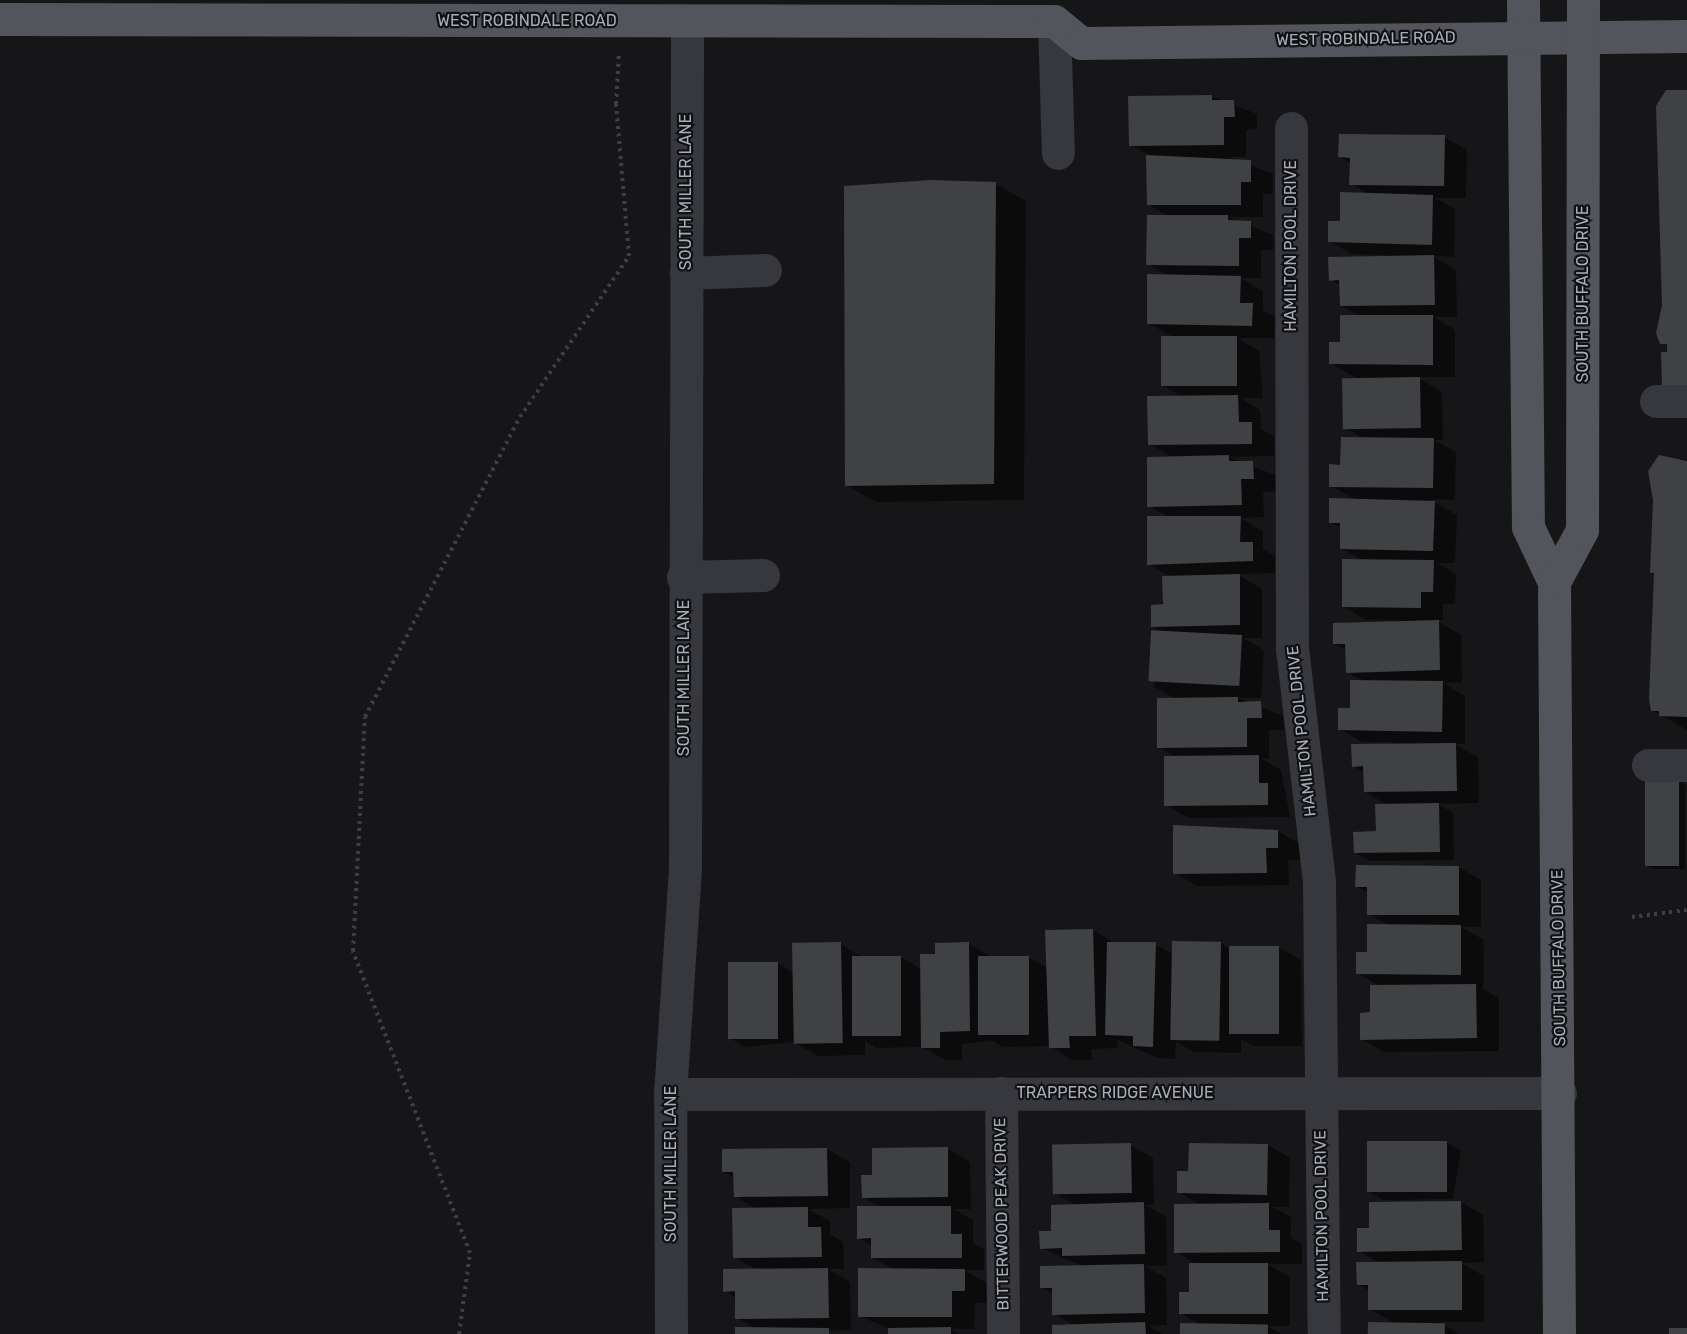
<!DOCTYPE html>
<html>
<head>
<meta charset="utf-8">
<style>
  body { margin:0 }
  #map { position:relative; width:1687px; height:1334px; overflow:hidden; background:#161618; font-family:Rubik,sans-serif }
  div>[style] { position:absolute }
  [style*='--x'] { left:calc(var(--x)*1px); top:calc(var(--y)*1px); width:calc(var(--w)*1px); rotate:calc(var(--a)*1deg) }
  .shadow>* { inset:0; background:#0007 }
  .building>* { inset:0; background:#404145; transform-origin:0 0 }
  .path>* { height:4px; margin-top:-2px; transform-origin:0; background:repeating-linear-gradient(90deg,#3d3f44 0 3px,transparent 0 7.5px) }
  .minor>* { height:33px; margin:-16.5px; padding:0 16.5px; transform-origin:16.5px; border-radius:16.5px; background:#37383d }
  .major>* { height:33px; margin:-16.5px; padding:0 16.5px; transform-origin:16.5px; border-radius:16.5px; background:#53555c }
  span { translate:-50% -50%; white-space:nowrap; text-align:center; line-height:1.15; -webkit-text-stroke:4.5px #111113; paint-order:stroke }
  .street-label { font-size:16px; color:#a8adb8 }
</style>
</head>
<body>
<div id="map">
  <div class="shadow">
    <div style="clip-path:polygon(1211px 96px,1257px 114px,1257px 129px,1246px 130px,1246px 157px,1229px 157px,1273px 174px,1273px 194px,1263px 194px,1263px 217px,1228px 217px,1273px 235px,1273px 250px,1261px 250px,1261px 278px,1240px 278px,1263px 291px,1263px 310px,1275px 317px,1274px 338px,1237px 338px,1259px 351px,1263px 398px,1241px 398px,1260px 410px,1261px 429px,1274px 436px,1274px 456px,1229px 457px,1275px 475px,1276px 491px,1263px 492px,1264px 517px,1240px 518px,1263px 531px,1263px 549px,1275px 556px,1275px 573px,1237px 574px,1262px 589px,1262px 638px,1243px 638px,1264px 650px,1261px 698px,1238px 698px,1283px 716px,1284px 730px,1269px 730px,1269px 759px,1262px 759px,1281px 770px,1290px 817px,1188px 818px,1166px 805px,1177px 758px,1158px 747px,1176px 699px,1153px 686px,1173px 638px,1153px 626px,1172px 578px,1149px 564px,1169px 517px,1149px 506px,1173px 458px,1150px 444px,1182px 397px,1162px 385px,1173px 337px,1148px 323px,1169px 276px,1148px 264px,1169px 217px,1148px 204px,1148px 155px,1131px 145px)"></div>
    <div style="clip-path:polygon(1444px 137px,1467px 150px,1466px 198px,1435px 198px,1455px 209px,1454px 257px,1432px 256px,1456px 270px,1457px 317px,1434px 317px,1455px 330px,1455px 377px,1417px 377px,1442px 392px,1443px 440px,1434px 440px,1456px 452px,1455px 500px,1429px 499px,1457px 515px,1455px 563px,1437px 563px,1456px 574px,1455px 604px,1443px 604px,1443px 620px,1435px 620px,1461px 635px,1462px 682px,1443px 683px,1465px 696px,1465px 744px,1454px 744px,1478px 757px,1479px 803px,1438px 804px,1453px 813px,1454px 860px,1370px 861px,1355px 853px,1378px 833px,1388px 805px,1365px 792px,1365px 773px,1353px 766px,1395px 742px,1362px 742px,1340px 729px,1363px 681px,1347px 672px,1346px 650px,1335px 644px,1398px 620px,1366px 620px,1344px 607px,1362px 560px,1342px 549px,1342px 528px,1330px 522px,1356px 500px,1331px 486px,1364px 439px,1344px 427px,1358px 379px,1330px 363px,1360px 316px,1341px 306px,1341px 286px,1330px 280px,1384px 255px,1352px 254px,1329px 241px,1370px 195px,1351px 184px,1351px 163px,1340px 157px)"></div>
    <div style="clip-path:polygon(996px 184px,1026px 201px,1024px 500px,876px 502px,846px 485px)"></div>
    <div style="clip-path:polygon(1660px 457px,1687px 460px,1687px 730px,1652px 710px,1656px 575px,1651px 572px)"></div>
    <div style="clip-path:polygon(1678px 781px,1685px 785px,1685px 869px,1653px 869px,1646px 865px)"></div>
    <div style="clip-path:polygon(1175px 826px,1278px 831px,1300px 844px,1300px 860px,1288px 860px,1289px 885px,1197px 886px,1175px 873px)"></div>
    <div style="clip-path:polygon(1459px 867px,1481px 880px,1481px 927px,1461px 927px,1484px 940px,1483px 989px,1499px 998px,1499px 1051px,1384px 1052px,1362px 1039px,1381px 987px,1357px 973px,1390px 926px,1368px 914px,1369px 893px,1357px 887px)"></div>
    <div style="clip-path:polygon(1093px 930px,1115px 943px,1155px 944px,1173px 954px,1221px 943px,1231px 949px,1278px 947px,1301px 960px,1302px 1046px,1254px 1046px,1241px 1039px,1241px 1053px,1194px 1052px,1176px 1042px,1175px 1059px,1157px 1058px,1117px 1040px,1118px 1048px,1091px 1049px,1092px 1060px,1072px 1060px,1050px 1046px,1003px 1047px,992px 1041px,962px 1044px,962px 1060px,945px 1060px,922px 1047px,876px 1048px,865px 1041px,865px 1055px,818px 1056px,793px 1042px,745px 1047px,730px 1038px,777px 963px,794px 973px,841px 944px,863px 958px,901px 957px,921px 969px,937px 955px,969px 944px,992px 957px,1028px 957px,1048px 968px)"></div>
    <div style="clip-path:polygon(1446px 1142px,1461px 1151px,1453px 1199px,1383px 1200px,1368px 1191px)"></div>
    <div style="clip-path:polygon(1130px 1145px,1153px 1158px,1154px 1205px,1146px 1205px,1166px 1217px,1167px 1266px,1145px 1266px,1166px 1278px,1167px 1325px,1148px 1326px,1163px 1334px,1054px 1334px,1075px 1326px,1054px 1314px,1054px 1294px,1042px 1287px,1085px 1267px,1041px 1248px,1075px 1205px,1055px 1193px)"></div>
    <div style="clip-path:polygon(1268px 1145px,1290px 1158px,1289px 1207px,1273px 1207px,1291px 1217px,1291px 1238px,1302px 1244px,1302px 1264px,1267px 1264px,1290px 1277px,1290px 1326px,1267px 1326px,1281px 1334px,1181px 1334px,1201px 1325px,1180px 1313px,1198px 1265px,1176px 1252px,1200px 1205px,1179px 1192px,1190px 1173px)"></div>
    <div style="clip-path:polygon(827px 1149px,850px 1162px,850px 1208px,808px 1209px,830px 1221px,830px 1234px,843px 1242px,844px 1269px,828px 1269px,850px 1282px,851px 1330px,736px 1334px,756px 1329px,737px 1318px,736px 1298px,725px 1291px,757px 1270px,734px 1257px,757px 1209px,735px 1196px,735px 1178px,724px 1172px,723px 1150px)"></div>
    <div style="clip-path:polygon(948px 1149px,970px 1162px,971px 1209px,954px 1209px,973px 1220px,973px 1243px,984px 1249px,984px 1270px,963px 1270px,987px 1283px,987px 1303px,975px 1303px,974px 1329px,951px 1329px,960px 1334px,890px 1334px,890px 1329px,859px 1316px,894px 1270px,872px 1257px,872px 1246px,859px 1238px,882px 1208px,863px 1197px,874px 1177px)"></div>
    <div style="clip-path:polygon(1461px 1202px,1483px 1215px,1484px 1262px,1461px 1263px,1484px 1276px,1484px 1322px,1440px 1322px,1459px 1334px,1370px 1334px,1395px 1324px,1370px 1309px,1370px 1291px,1358px 1284px,1381px 1264px,1359px 1251px,1371px 1230px)"></div>
  </div>
  <div class="building">
    <div style="clip-path:polygon(1666px 90px,1687px 90px,1687px 386px,1662px 386px,1661px 352px,1667px 352px,1667px 344px,1660px 344px,1656px 333px,1662px 305px,1656px 106px)"></div>
    <div style="clip-path:polygon(1212px 95px,1212px 100px,1234px 100px,1235px 117px,1224px 117px,1224px 145px,1129px 146px,1128px 96px)"></div>
    <div style="clip-path:polygon(1339px 134px,1445px 135px,1444px 186px,1349px 185px,1350px 158px,1338px 157px)"></div>
    <div style="clip-path:polygon(1146px 155px,1251px 160px,1251px 182px,1241px 182px,1241px 205px,1147px 205px)"></div>
    <div style="clip-path:polygon(931px 180px,996px 182px,994px 484px,845px 486px,844px 186px)"></div>
    <div style="clip-path:polygon(1340px 192px,1433px 195px,1432px 245px,1328px 242px,1328px 221px,1340px 221px)"></div>
    <div style="clip-path:polygon(1147px 215px,1228px 215px,1228px 220px,1251px 221px,1251px 238px,1239px 238px,1239px 266px,1146px 265px)"></div>
    <div style="clip-path:polygon(1434px 255px,1435px 305px,1340px 306px,1339px 280px,1329px 281px,1328px 257px)"></div>
    <div style="clip-path:polygon(1147px 274px,1241px 276px,1240px 303px,1253px 303px,1252px 326px,1147px 324px)"></div>
    <div style="clip-path:polygon(1340px 315px,1433px 315px,1433px 365px,1329px 364px,1329px 342px,1340px 342px)"></div>
    <div style="left:1161px;top:336px;width:76px;height:50px"></div>
    <div style="left:1420px;top:377px;width:51px;height:78px;rotate:89deg"></div>
    <div style="clip-path:polygon(1238px 395px,1239px 422px,1252px 422px,1252px 444px,1148px 445px,1147px 396px)"></div>
    <div style="clip-path:polygon(1341px 437px,1434px 438px,1433px 488px,1329px 487px,1329px 464px,1340px 465px)"></div>
    <div style="clip-path:polygon(1229px 455px,1229px 461px,1253px 461px,1254px 479px,1241px 479px,1242px 505px,1147px 507px,1147px 457px)"></div>
    <div style="clip-path:polygon(1659px 455px,1687px 461px,1687px 717px,1659px 716px,1659px 711px,1651px 711px,1649px 699px,1654px 573px,1650px 573px,1653px 500px,1648px 471px)"></div>
    <div style="clip-path:polygon(1329px 498px,1435px 501px,1433px 551px,1340px 549px,1340px 523px,1329px 523px)"></div>
    <div style="clip-path:polygon(1147px 516px,1241px 516px,1240px 542px,1253px 542px,1253px 561px,1147px 565px)"></div>
    <div style="clip-path:polygon(1342px 559px,1434px 560px,1433px 592px,1421px 592px,1421px 608px,1342px 607px)"></div>
    <div style="clip-path:polygon(1240px 574px,1240px 625px,1151px 627px,1151px 605px,1163px 604px,1162px 576px)"></div>
    <div style="clip-path:polygon(1439px 620px,1440px 670px,1346px 673px,1345px 644px,1333px 644px,1333px 623px)"></div>
    <div style="left:1242px;top:635px;width:51px;height:91px;rotate:93deg"></div>
    <div style="clip-path:polygon(1350px 680px,1443px 681px,1442px 732px,1338px 730px,1338px 708px,1350px 708px)"></div>
    <div style="clip-path:polygon(1238px 697px,1238px 702px,1261px 701px,1262px 718px,1247px 718px,1247px 747px,1157px 748px,1157px 698px)"></div>
    <div style="clip-path:polygon(1456px 743px,1457px 791px,1364px 792px,1363px 766px,1352px 767px,1351px 744px)"></div>
    <div style="clip-path:polygon(1259px 755px,1259px 783px,1268px 783px,1268px 805px,1164px 806px,1164px 756px)"></div>
    <div style="left:1645px;top:780px;width:34px;height:86px"></div>
    <div style="clip-path:polygon(1439px 803px,1440px 852px,1354px 853px,1353px 832px,1376px 831px,1375px 804px)"></div>
    <div style="clip-path:polygon(1173px 825px,1278px 830px,1278px 848px,1266px 848px,1267px 873px,1173px 874px)"></div>
    <div style="clip-path:polygon(1356px 865px,1459px 866px,1459px 915px,1367px 915px,1367px 887px,1355px 887px)"></div>
    <div style="clip-path:polygon(1367px 924px,1461px 925px,1461px 975px,1356px 974px,1356px 952px,1367px 952px)"></div>
    <div style="clip-path:polygon(1093px 929px,1096px 1036px,1069px 1036px,1070px 1048px,1049px 1048px,1045px 930px)"></div>
    <div style="left:1172px;top:941px;width:49px;height:99px;rotate:1deg"></div>
    <div style="left:841px;top:942px;width:101px;height:49px;rotate:89deg"></div>
    <div style="clip-path:polygon(969px 942px,970px 1031px,940px 1032px,940px 1048px,921px 1048px,920px 954px,935px 954px,935px 943px)"></div>
    <div style="clip-path:polygon(1107px 942px,1156px 942px,1153px 1047px,1133px 1046px,1133px 1036px,1105px 1035px)"></div>
    <div style="left:1229px;top:946px;width:50px;height:88px"></div>
    <div style="left:852px;top:956px;width:49px;height:80px"></div>
    <div style="left:978px;top:956px;width:51px;height:79px"></div>
    <div style="left:728px;top:962px;width:50px;height:77px"></div>
    <div style="clip-path:polygon(1476px 984px,1477px 1038px,1360px 1040px,1360px 1013px,1370px 1012px,1370px 985px)"></div>
    <div style="left:1367px;top:1141px;width:80px;height:51px"></div>
    <div style="left:1131px;top:1143px;width:50px;height:79px;rotate:89deg"></div>
    <div style="clip-path:polygon(1189px 1143px,1268px 1144px,1267px 1195px,1177px 1193px,1177px 1171px,1188px 1171px)"></div>
    <div style="clip-path:polygon(948px 1147px,948px 1197px,862px 1198px,861px 1175px,872px 1175px,872px 1148px)"></div>
    <div style="clip-path:polygon(827px 1148px,828px 1196px,734px 1197px,733px 1172px,722px 1172px,722px 1149px)"></div>
    <div style="clip-path:polygon(1461px 1201px,1462px 1250px,1357px 1252px,1357px 1228px,1369px 1228px,1369px 1202px)"></div>
    <div style="clip-path:polygon(1144px 1202px,1145px 1254px,1062px 1256px,1062px 1248px,1040px 1249px,1039px 1231px,1051px 1231px,1051px 1205px)"></div>
    <div style="clip-path:polygon(1269px 1203px,1269px 1230px,1280px 1230px,1280px 1252px,1174px 1253px,1174px 1204px)"></div>
    <div style="clip-path:polygon(857px 1206px,951px 1206px,951px 1234px,962px 1234px,962px 1258px,871px 1258px,871px 1238px,857px 1239px)"></div>
    <div style="clip-path:polygon(808px 1207px,808px 1227px,821px 1227px,822px 1257px,733px 1258px,732px 1208px)"></div>
    <div style="clip-path:polygon(1462px 1261px,1462px 1310px,1368px 1310px,1368px 1285px,1357px 1285px,1356px 1262px)"></div>
    <div style="clip-path:polygon(1189px 1263px,1268px 1263px,1268px 1314px,1179px 1314px,1179px 1292px,1189px 1292px)"></div>
    <div style="clip-path:polygon(1144px 1264px,1145px 1313px,1052px 1315px,1052px 1288px,1040px 1288px,1040px 1266px)"></div>
    <div style="clip-path:polygon(828px 1268px,829px 1318px,735px 1319px,735px 1291px,723px 1292px,723px 1269px)"></div>
    <div style="clip-path:polygon(858px 1268px,965px 1269px,965px 1291px,952px 1291px,952px 1317px,858px 1317px)"></div>
    <div style="clip-path:polygon(1145px 1322px,1146px 1334px,1052px 1334px,1052px 1325px)"></div>
    <div style="left:1368px;top:1322px;width:77px;height:12px;rotate:1deg"></div>
    <div style="left:1180px;top:1323px;width:88px;height:11px;rotate:1deg"></div>
    <div style="clip-path:polygon(735px 1327px,829px 1328px,829px 1334px,735px 1334px)"></div>
    <div style="clip-path:polygon(951px 1327px,951px 1334px,888px 1334px,888px 1328px)"></div>
    <div style="left:1669px;top:1328px;width:18px;height:6px"></div>
  </div>
  <div class="path">
    <div style="--x:1632;--y:917;--w:55;--a:-7.3"></div>
    <div style="--x:459;--y:1334;--w:82;--a:-82.3"></div>
    <div style="--x:470;--y:1253;--w:324;--a:-111.2"></div>
    <div style="--x:353;--y:951;--w:234;--a:-87.1"></div>
    <div style="--x:365;--y:717;--w:338;--a:-62.7"></div>
    <div style="--x:520;--y:417;--w:194;--a:-55.9"></div>
    <div style="--x:629;--y:256;--w:153;--a:-94.9"></div>
    <div style="--x:616;--y:104;--w:52;--a:-86.7"></div>
  </div>
  <div class="minor">
    <div style="--x:1054;--y:21;--w:132;--a:88.3"></div>
    <div style="--x:1291;--y:128;--w:520;--a:89.89"></div>
    <div style="--x:1292;--y:648;--w:237;--a:83.4"></div>
    <div style="--x:1319;--y:883;--w:451;--a:89.4"></div>
    <div style="--x:686;--y:273;--w:79;--a:-2.2"></div>
    <div style="--x:1656;--y:401;--w:31;--a:0"></div>
    <div style="--x:683;--y:577;--w:80;--a:-1.4"></div>
    <div style="--x:1648;--y:765;--w:39;--a:0"></div>
    <div style="--x:1001;--y:1093;--w:241;--a:89.5"></div>
    <div style="--x:670;--y:1094;--w:890;--a:-0.06"></div>
    <div style="--x:671;--y:1334;--w:240;--a:-90.2"></div>
    <div style="--x:670;--y:1094;--w:226;--a:-86.2"></div>
    <div style="--x:685;--y:868;--w:846;--a:-89.86"></div>
  </div>
  <div class="major">
    <div style="--x:1523;--y:0;--w:527;--a:89.46"></div>
    <div style="--x:1528;--y:527;--w:61;--a:64.7"></div>
    <div style="--x:1554;--y:582;--w:752;--a:89.62"></div>
    <div style="--x:0;--y:19;--w:1054;--a:0.11"></div>
    <div style="--x:1054;--y:21;--w:35;--a:39"></div>
    <div style="--x:1081;--y:43;--w:606;--a:-0.66"></div>
    <div style="--x:1554;--y:582;--w:59;--a:-61.7"></div>
    <div style="--x:1582;--y:530;--w:530;--a:-89.89"></div>
  </div>
  <div class="street-label">
    <span style="left:527px;top:21px">WEST ROBINDALE ROAD</span>
    <span style="left:1366px;top:39px;rotate:-1deg">WEST ROBINDALE ROAD</span>
    <span style="left:686px;top:192px;rotate:-90deg">SOUTH MILLER LANE</span>
    <span style="left:1291px;top:246px;rotate:-90deg">HAMILTON POOL DRIVE</span>
    <span style="left:1583px;top:294px;rotate:-90deg">SOUTH BUFFALO DRIVE</span>
    <span style="left:684px;top:678px;rotate:-90deg">SOUTH MILLER LANE</span>
    <span style="left:1302px;top:731px;rotate:-96deg">HAMILTON POOL DRIVE</span>
    <span style="left:1559px;top:958px;rotate:-91deg">SOUTH BUFFALO DRIVE</span>
    <span style="left:1115px;top:1093px">TRAPPERS RIDGE AVENUE</span>
    <span style="left:671px;top:1164px;rotate:-90deg">SOUTH MILLER LANE</span>
    <span style="left:1002px;top:1214px;rotate:-91deg">BITTERWOOD PEAK DRIVE</span>
    <span style="left:1322px;top:1216px;rotate:-91deg">HAMILTON POOL DRIVE</span>
  </div>
</div>
</body>
</html>
